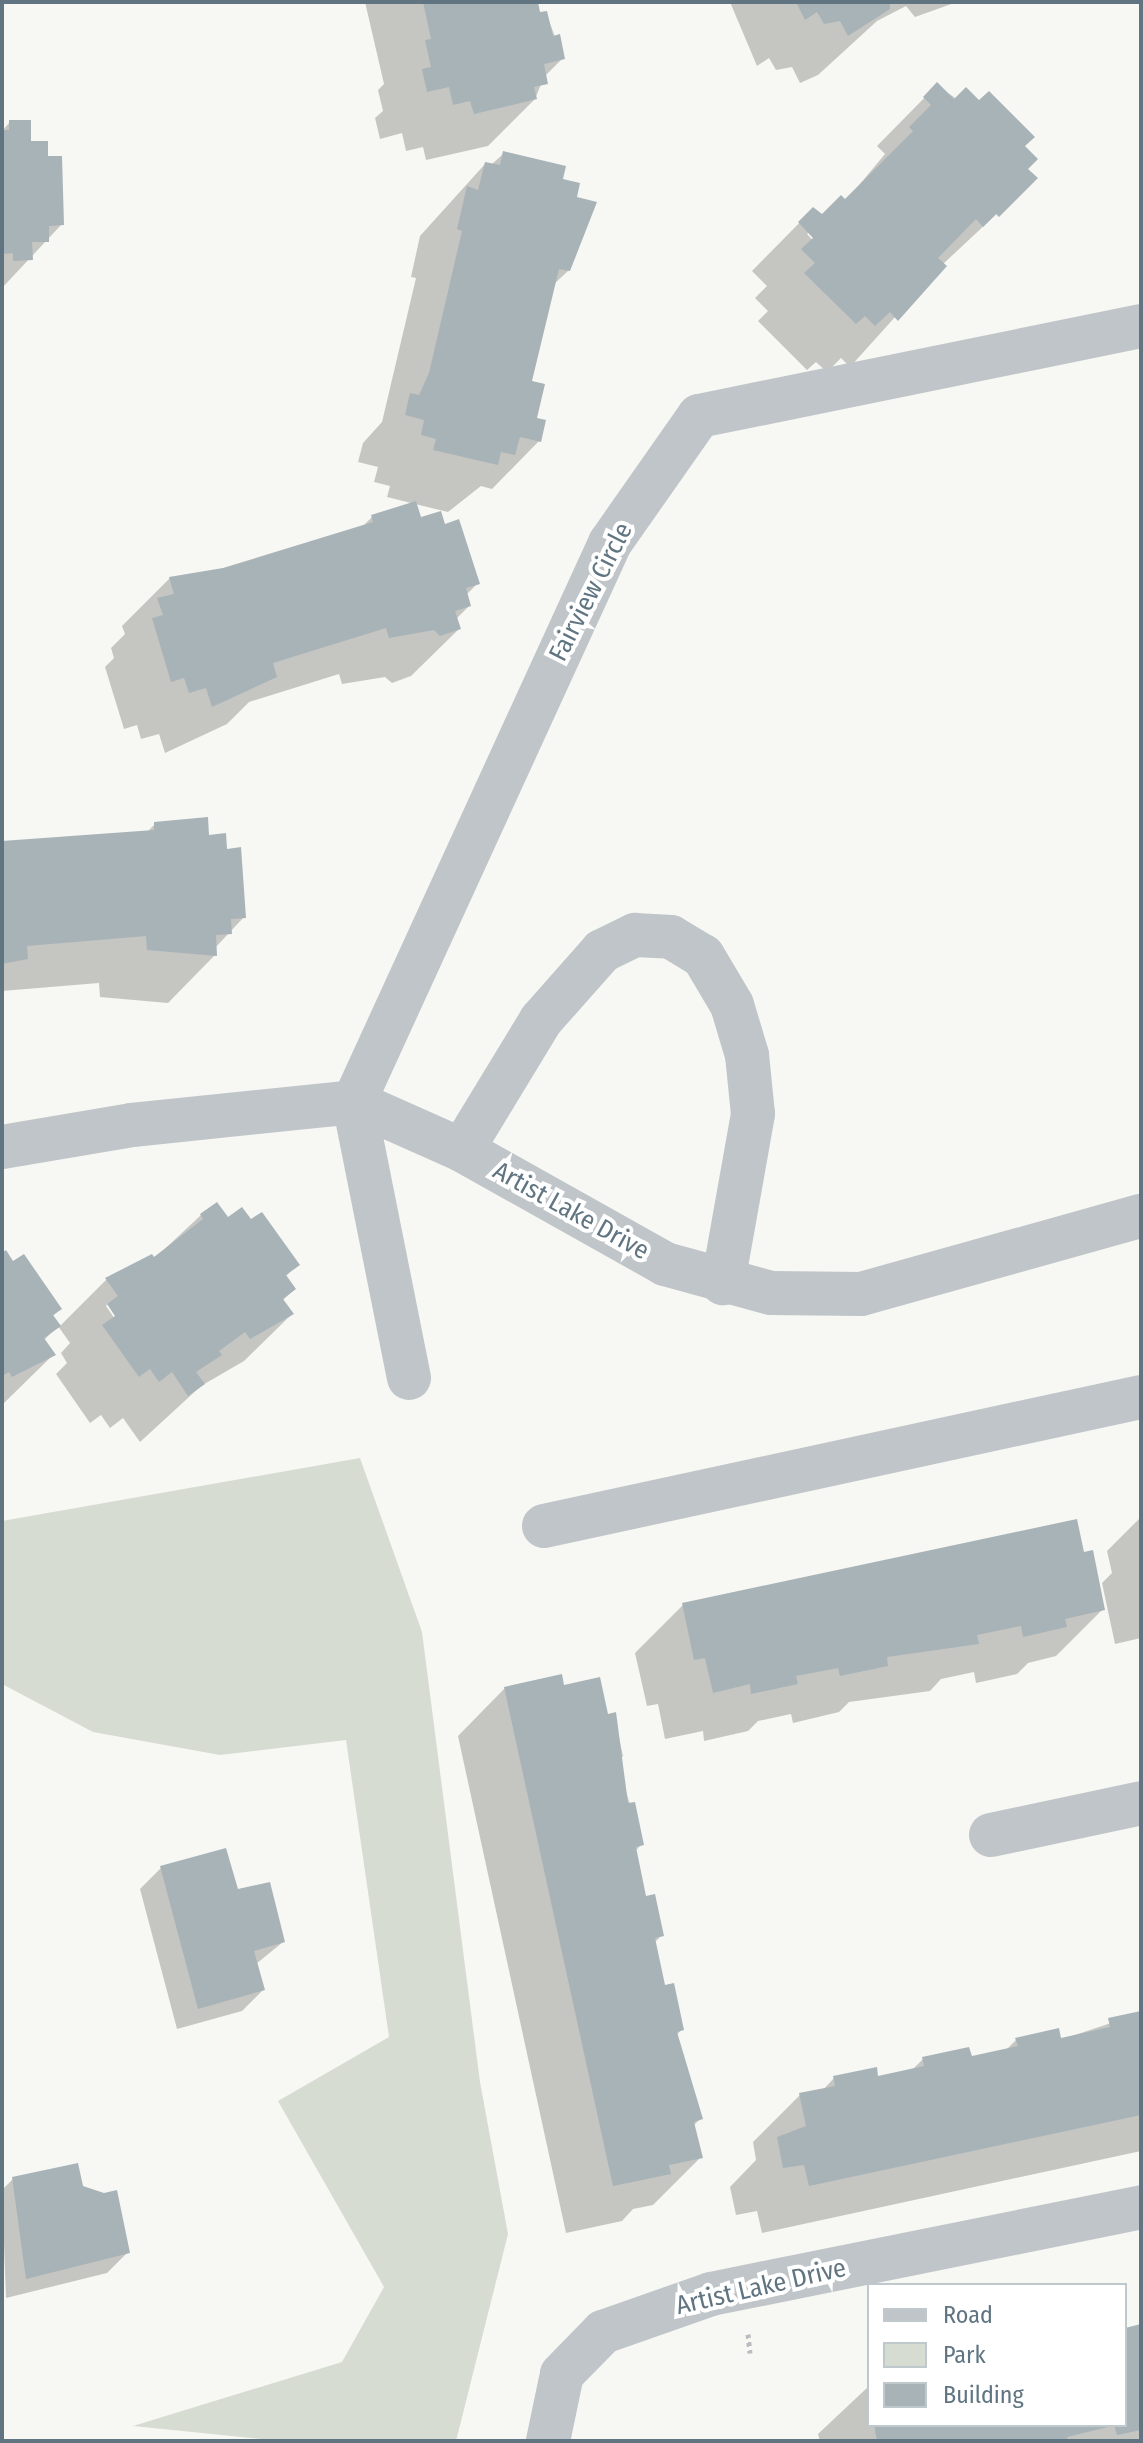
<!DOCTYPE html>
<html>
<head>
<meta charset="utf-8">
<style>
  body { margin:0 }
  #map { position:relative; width:1143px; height:2443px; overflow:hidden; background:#f7f7f3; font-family:"Fira Sans Condensed",sans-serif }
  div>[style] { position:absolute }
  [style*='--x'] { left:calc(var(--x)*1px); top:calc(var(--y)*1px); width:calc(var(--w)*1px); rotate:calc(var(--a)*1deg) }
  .green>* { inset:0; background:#d7dcd2 }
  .shadow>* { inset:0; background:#0003 }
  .building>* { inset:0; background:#a8b3b8 }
  .path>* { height:5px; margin-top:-2.5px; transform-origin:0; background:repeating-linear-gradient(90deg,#b9bdc0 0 4px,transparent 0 8px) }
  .minor>* { height:44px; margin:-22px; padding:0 22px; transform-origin:22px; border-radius:22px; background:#bfc5c8 }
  span { translate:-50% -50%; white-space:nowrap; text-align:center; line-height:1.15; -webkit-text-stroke:8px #fff; paint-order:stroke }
  .street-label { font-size:26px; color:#607581 }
  .frame { position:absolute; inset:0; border:4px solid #607581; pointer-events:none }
  .legend { position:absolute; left:867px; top:2283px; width:260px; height:144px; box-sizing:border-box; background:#fff; border:2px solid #bfc8cd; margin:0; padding:10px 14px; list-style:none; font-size:24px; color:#607581 }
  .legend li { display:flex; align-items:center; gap:16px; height:40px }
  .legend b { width:40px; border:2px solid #bfc8cd }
</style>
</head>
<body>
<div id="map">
  <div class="green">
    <div style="clip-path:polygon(360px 1458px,422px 1632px,480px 2082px,508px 2234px,456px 2441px,280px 2441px,133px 2426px,342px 2362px,384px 2287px,278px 2101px,389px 2037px,346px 1740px,220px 1755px,93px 1732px,2px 1684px,2px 1521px)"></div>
  </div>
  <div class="shadow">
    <div style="clip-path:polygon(365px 2px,536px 2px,539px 15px,546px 13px,563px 58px,544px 77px,535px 99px,488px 146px,426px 160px,423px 147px,406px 151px,402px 133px,380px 139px,375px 118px,383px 111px,378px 90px,384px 84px)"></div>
    <div style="clip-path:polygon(730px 2px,957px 2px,915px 17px,906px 6px,877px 21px,818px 75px,800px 83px,792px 67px,776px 70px,769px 58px,757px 66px)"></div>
    <div style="clip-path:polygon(evenodd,937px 85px,1022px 146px,1025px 169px,1035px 178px,942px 265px,850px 367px,841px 358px,827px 372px,816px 362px,807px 370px,758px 321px,768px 311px,755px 298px,767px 286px,752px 271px,813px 209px,822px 217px,845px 202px,885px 154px,877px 146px,937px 85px,810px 232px,818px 246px,807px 234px,810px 232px)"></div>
    <div style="clip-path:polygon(10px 122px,46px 158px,62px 224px,2px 288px,2px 131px)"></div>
    <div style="clip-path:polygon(503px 154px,561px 180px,569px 270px,552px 286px,530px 382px,539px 441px,492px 489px,481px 486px,448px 512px,415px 504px,420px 519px,443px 526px,477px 584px,466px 595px,469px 606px,456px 619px,459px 629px,411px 676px,392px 683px,385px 677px,342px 684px,339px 674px,249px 702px,227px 724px,165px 753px,159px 734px,141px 739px,137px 725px,124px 729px,105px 667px,114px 658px,111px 648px,125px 634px,122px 626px,170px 578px,223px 570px,361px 528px,372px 517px,415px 504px,387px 497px,390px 486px,374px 482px,378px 467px,358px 462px,363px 443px,382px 422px,416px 278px,411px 277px,420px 236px,485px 164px,491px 165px)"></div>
    <div style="clip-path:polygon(155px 824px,207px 837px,225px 851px,244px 917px,215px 948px,215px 955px,168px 1003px,100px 997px,99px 983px,2px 991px,2px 843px,146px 833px)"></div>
    <div style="clip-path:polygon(evenodd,201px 1215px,250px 1222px,297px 1265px,285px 1277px,294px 1289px,282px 1301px,292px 1314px,244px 1361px,201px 1386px,140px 1442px,123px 1418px,110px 1428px,101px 1415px,90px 1423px,56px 1374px,67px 1363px,61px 1353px,70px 1343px,58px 1326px,44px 1340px,53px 1355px,2px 1405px,2px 1255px,60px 1309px,52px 1317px,59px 1327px,106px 1280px,151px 1256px,153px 1260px,201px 1215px,108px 1303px,122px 1323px,119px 1325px,106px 1306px,108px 1303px)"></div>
    <div style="clip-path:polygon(1141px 1517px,1141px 1638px,1115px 1644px,1102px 1583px,1112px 1573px,1107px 1551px)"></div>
    <div style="clip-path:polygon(1082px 1554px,1103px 1609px,1056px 1656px,1028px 1663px,1017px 1674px,976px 1683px,974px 1672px,941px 1679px,930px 1691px,849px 1702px,839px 1712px,793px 1723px,791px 1714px,758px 1721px,748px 1731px,704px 1741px,703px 1731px,665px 1739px,658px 1704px,647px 1706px,635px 1653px,683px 1605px)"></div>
    <div style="clip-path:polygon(563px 1687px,607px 1716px,614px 1715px,623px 1756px,617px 1762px,642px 1844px,635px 1851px,645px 1898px,662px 1935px,654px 1943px,664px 1987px,682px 2029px,676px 2036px,700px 2119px,693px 2126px,700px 2158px,653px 2205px,633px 2209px,622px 2221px,566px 2233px,458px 1736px,505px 1688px)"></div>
    <div style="clip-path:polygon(161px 1868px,236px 1892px,283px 1942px,256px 1964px,263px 1990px,242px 2011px,177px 2029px,140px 1889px)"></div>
    <div style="clip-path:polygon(1141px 2013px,1141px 2151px,762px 2233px,757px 2211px,736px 2215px,730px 2187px,756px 2160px,753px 2142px,800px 2095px,822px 2091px,834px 2078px,877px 2078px,911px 2071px,923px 2059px,970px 2059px,1005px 2051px,1016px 2040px,1060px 2040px)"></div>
    <div style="clip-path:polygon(13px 2179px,81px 2188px,128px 2252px,107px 2273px,6px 2298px,2px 2190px)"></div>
    <div style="clip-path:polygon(1141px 2326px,1141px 2441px,820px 2441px,818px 2434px,869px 2386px,869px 2425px,1125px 2425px,1125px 2330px)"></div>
  </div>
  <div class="building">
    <div style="clip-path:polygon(423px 2px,538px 2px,540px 12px,547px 11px,553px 36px,560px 34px,565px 59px,544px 64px,548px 84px,534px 87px,537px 99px,474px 114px,470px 101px,453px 105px,449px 87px,427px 92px,422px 69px,431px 67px,425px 40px,431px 39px)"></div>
    <div style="clip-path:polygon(796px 2px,890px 2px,890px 9px,848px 36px,840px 21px,824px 24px,817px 12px,805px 20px)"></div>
    <div style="clip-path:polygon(937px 82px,954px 99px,966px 87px,979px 100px,989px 91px,1035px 137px,1025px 146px,1038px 159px,1028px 169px,1038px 178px,999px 217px,996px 214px,983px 227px,976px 219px,938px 258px,947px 266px,898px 321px,890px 312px,875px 326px,865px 316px,856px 324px,804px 273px,815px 263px,801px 249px,813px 238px,798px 222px,813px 207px,822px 214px,841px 195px,845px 199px,913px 131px,909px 127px,931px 105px,923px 97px)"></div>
    <div style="clip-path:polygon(9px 120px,31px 120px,31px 141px,48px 141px,48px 156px,62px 156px,64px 225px,49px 226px,49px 242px,32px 242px,33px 260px,13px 261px,13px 253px,2px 254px,2px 130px,9px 130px)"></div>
    <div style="clip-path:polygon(503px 151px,566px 166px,563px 179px,580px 183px,577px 197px,597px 202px,570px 271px,559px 269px,532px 381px,545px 384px,537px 418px,546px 420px,541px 442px,520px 437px,515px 455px,501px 452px,498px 465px,433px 450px,436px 439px,421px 435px,424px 420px,405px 415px,410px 393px,419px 395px,429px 373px,462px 231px,457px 229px,467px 186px,478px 190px,485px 162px,500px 165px)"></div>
    <div style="clip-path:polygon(416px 501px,421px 517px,441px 511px,445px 524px,459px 519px,480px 584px,466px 588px,471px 606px,455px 611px,461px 629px,440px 636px,434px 630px,389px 638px,386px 628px,273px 663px,277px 677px,212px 707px,206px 688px,189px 693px,184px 678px,171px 682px,152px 618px,163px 615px,157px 598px,174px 594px,169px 577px,223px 568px,373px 522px,371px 515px)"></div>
    <div style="clip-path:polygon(208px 817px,209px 835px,226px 833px,227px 849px,241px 847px,246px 918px,231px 919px,232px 934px,216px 935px,217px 956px,147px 950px,146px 936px,27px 946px,28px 959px,2px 964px,2px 841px,154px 830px,154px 822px)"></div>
    <div style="clip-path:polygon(217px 1202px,228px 1217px,242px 1207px,251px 1219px,262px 1212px,300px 1265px,286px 1275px,296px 1289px,283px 1299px,294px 1314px,250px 1339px,245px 1332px,219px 1351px,222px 1355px,196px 1372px,205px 1384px,188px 1396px,172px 1372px,159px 1382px,150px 1369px,139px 1377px,102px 1325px,115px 1316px,107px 1304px,118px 1296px,105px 1278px,152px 1254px,154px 1257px,203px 1219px,200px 1214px)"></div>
    <div style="clip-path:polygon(6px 1250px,13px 1261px,24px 1254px,62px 1309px,53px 1315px,61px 1326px,44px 1338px,56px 1355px,12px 1377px,9px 1372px,2px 1376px,2px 1253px)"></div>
    <div style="clip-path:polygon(1077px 1519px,1084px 1552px,1093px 1550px,1105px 1610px,1065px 1619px,1067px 1627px,1023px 1637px,1021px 1626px,977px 1635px,979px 1644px,887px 1657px,888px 1666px,840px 1676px,838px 1668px,796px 1676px,798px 1684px,751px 1694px,750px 1684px,713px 1693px,705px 1658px,694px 1660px,682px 1603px)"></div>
    <div style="clip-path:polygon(562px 1674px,564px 1685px,600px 1677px,608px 1714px,616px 1712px,628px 1803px,635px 1802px,644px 1845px,636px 1847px,646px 1896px,655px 1894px,664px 1936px,655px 1938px,665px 1985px,674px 1983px,684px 2030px,677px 2032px,703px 2119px,694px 2122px,703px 2158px,669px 2165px,671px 2174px,613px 2186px,504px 1687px)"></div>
    <div style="clip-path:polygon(226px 1848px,238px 1889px,270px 1882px,285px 1942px,254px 1951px,265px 1990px,198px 2009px,160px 1866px)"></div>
    <div style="clip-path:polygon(1141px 2011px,1141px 2115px,809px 2186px,804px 2165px,783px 2168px,777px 2137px,806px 2126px,799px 2093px,835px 2086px,833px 2076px,877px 2067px,878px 2076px,924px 2066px,922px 2057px,969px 2047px,972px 2056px,1018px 2046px,1015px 2038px,1059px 2028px,1061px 2038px,1110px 2027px,1108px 2018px)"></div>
    <div style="clip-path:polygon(78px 2163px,83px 2186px,104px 2193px,117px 2190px,130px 2253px,26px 2279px,12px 2177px)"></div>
    <div style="clip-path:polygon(1141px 2324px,1141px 2430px,1117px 2435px,1114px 2425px,1125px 2425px,1125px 2328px)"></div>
    <div style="clip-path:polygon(874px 2425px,1112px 2425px,1112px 2426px,1067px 2437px,1068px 2441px,877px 2441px)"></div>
  </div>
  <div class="path">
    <div style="--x:748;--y:2334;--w:19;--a:84"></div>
  </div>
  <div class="minor">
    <div style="--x:2;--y:1147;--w:132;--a:-9.6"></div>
    <div style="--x:132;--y:1125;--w:223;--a:-5.9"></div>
    <div style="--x:354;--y:1102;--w:118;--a:24"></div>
    <div style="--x:462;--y:1150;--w:233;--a:29.3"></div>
    <div style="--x:665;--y:1264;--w:110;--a:15.3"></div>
    <div style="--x:771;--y:1293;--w:90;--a:0.6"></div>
    <div style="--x:861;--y:1294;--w:291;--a:-15.6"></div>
    <div style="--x:462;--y:1150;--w:152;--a:-58.7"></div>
    <div style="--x:541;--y:1020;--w:92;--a:-48.5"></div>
    <div style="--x:602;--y:951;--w:37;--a:-26"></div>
    <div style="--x:635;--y:935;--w:36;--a:3"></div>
    <div style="--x:671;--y:937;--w:37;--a:31"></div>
    <div style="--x:703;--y:956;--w:57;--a:59.4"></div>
    <div style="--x:732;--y:1005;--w:52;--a:73.3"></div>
    <div style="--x:747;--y:1055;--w:59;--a:84.2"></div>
    <div style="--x:753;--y:1114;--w:172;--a:100.1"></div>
    <div style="--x:409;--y:1378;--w:281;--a:-101.3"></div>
    <div style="--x:354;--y:1102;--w:615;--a:-65.39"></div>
    <div style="--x:610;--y:543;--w:155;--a:-55"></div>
    <div style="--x:699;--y:416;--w:451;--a:-11.5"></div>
    <div style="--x:544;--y:1526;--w:611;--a:-12.19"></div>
    <div style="--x:991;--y:1835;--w:153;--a:-12"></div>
    <div style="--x:548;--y:2441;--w:68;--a:-78.2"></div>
    <div style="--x:562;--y:2374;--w:59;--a:-45.7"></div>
    <div style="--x:603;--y:2332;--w:114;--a:-19.4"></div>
    <div style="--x:711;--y:2294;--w:439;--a:-11.4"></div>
  </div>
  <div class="street-label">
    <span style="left:591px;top:592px;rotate:-63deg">Fairview Circle</span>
    <span style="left:571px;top:1211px;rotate:29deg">Artist Lake Drive</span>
    <span style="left:761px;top:2287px;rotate:-13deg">Artist Lake Drive</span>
  </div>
  <div class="frame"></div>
  <ul class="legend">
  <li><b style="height:10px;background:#bfc5c8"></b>Road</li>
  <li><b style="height:22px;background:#d7dcd2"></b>Park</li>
  <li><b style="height:22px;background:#a8b3b8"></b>Building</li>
  </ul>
</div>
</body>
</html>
